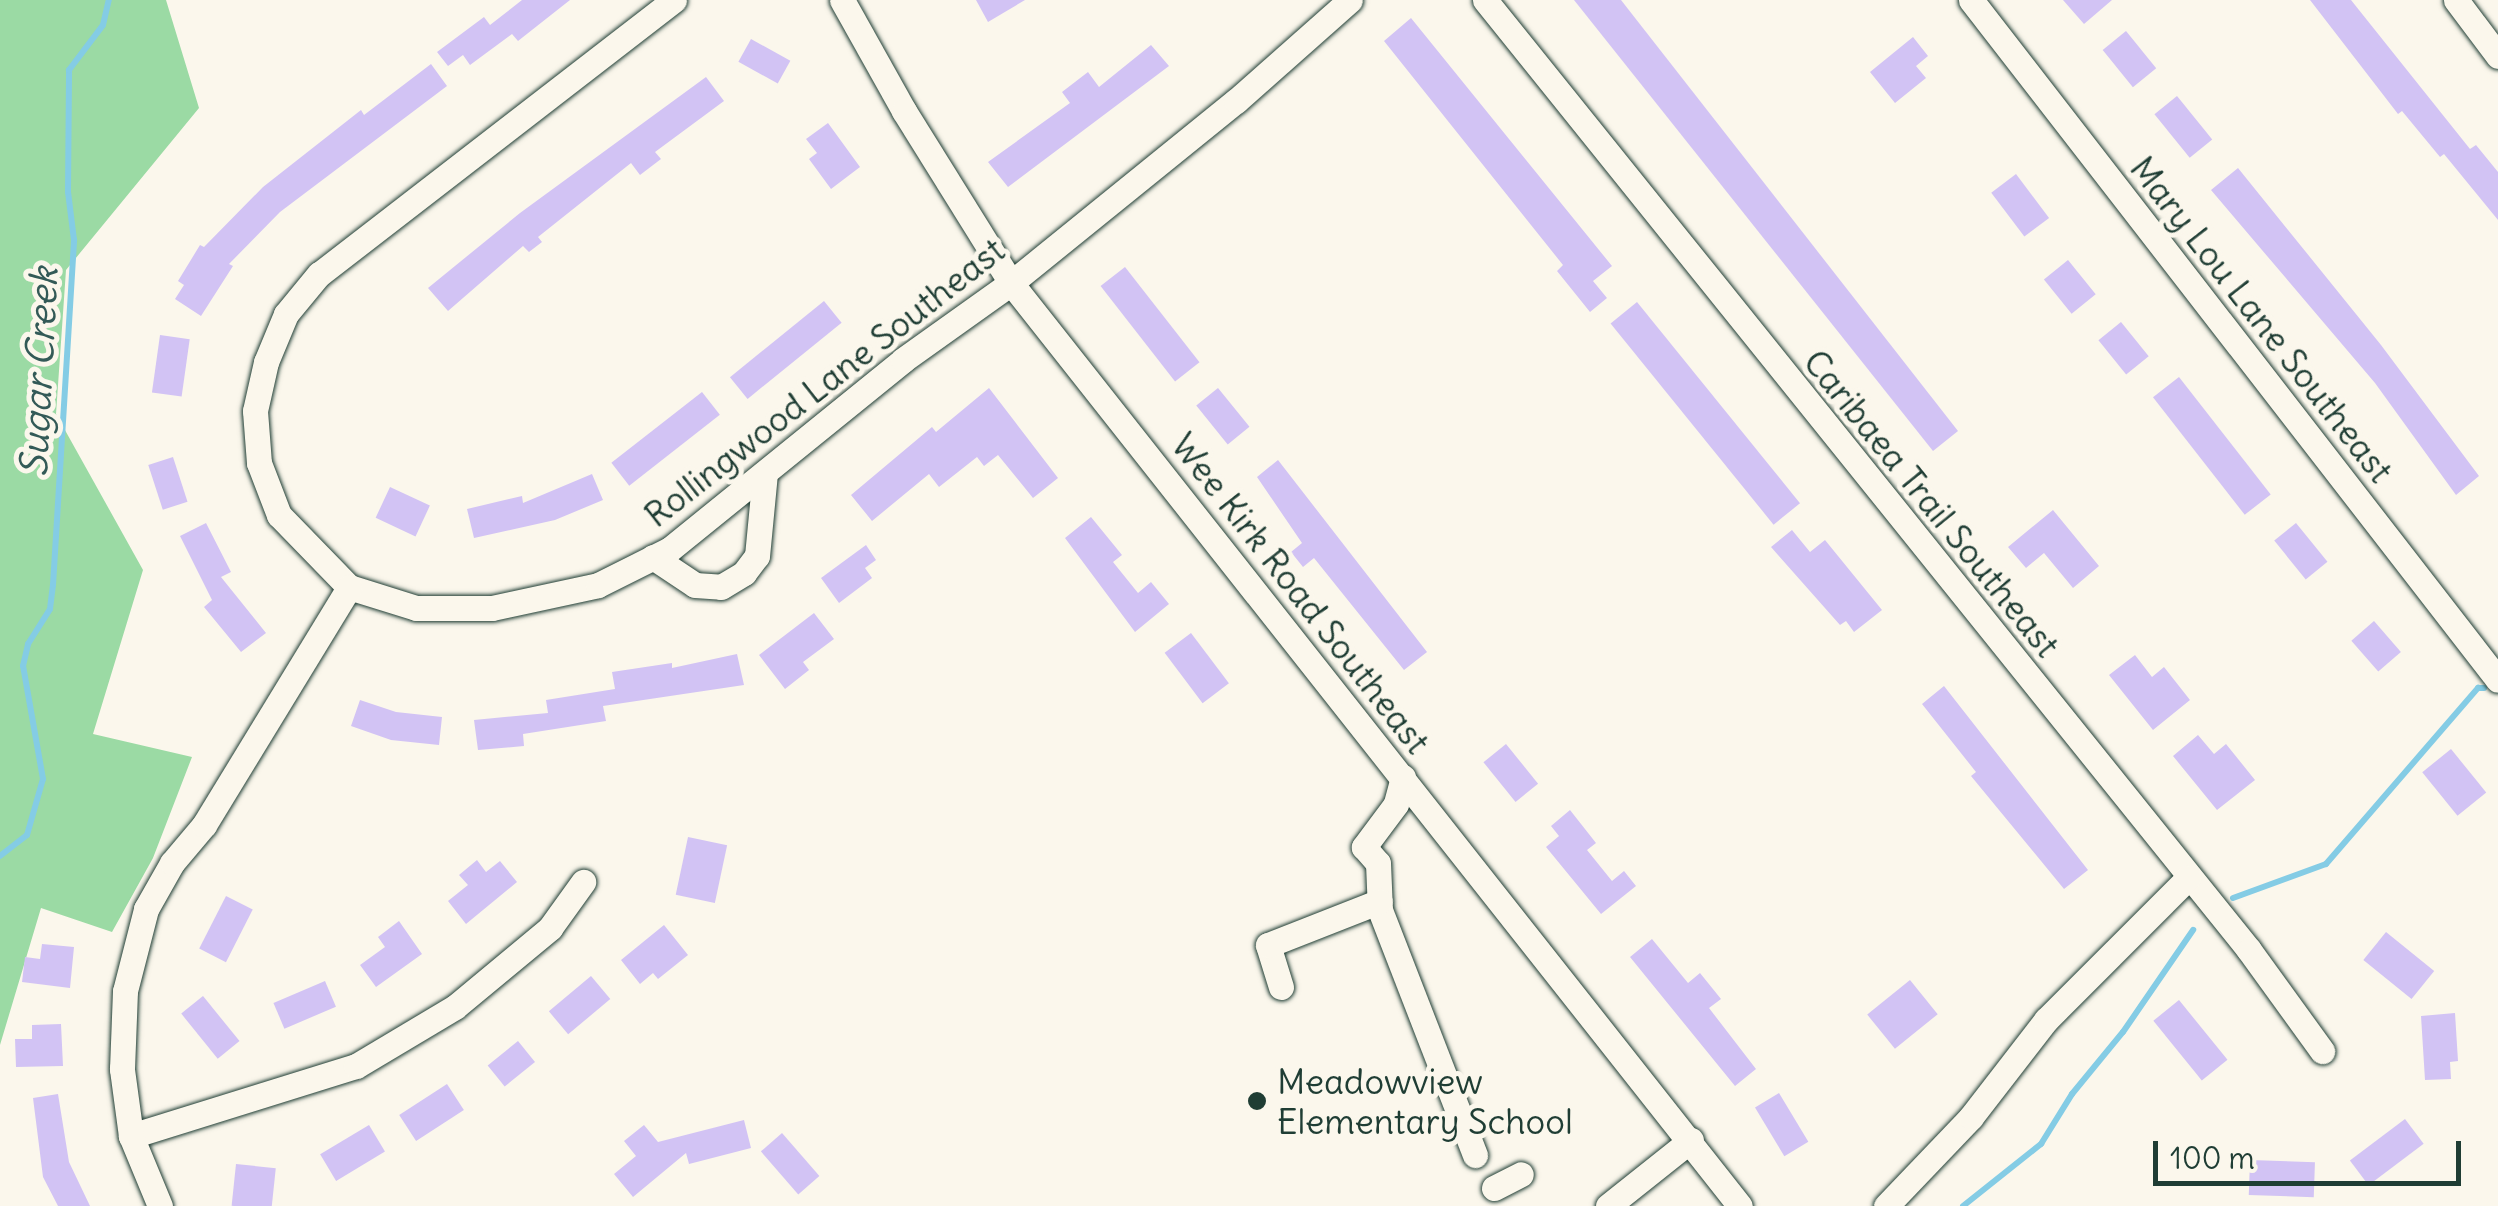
<!DOCTYPE html>
<html>
<head>
<meta charset="utf-8">
<style>
  body { margin:0 }
  #map { position:relative; width:2498px; height:1206px; overflow:hidden; background:#fbf7ec; font-family:Delius,sans-serif }
  div>[style] { position:absolute }
  [style*='--x'] { left:calc(var(--x)*1px); top:calc(var(--y)*1px); width:calc(var(--w)*1px); rotate:calc(var(--a)*1deg) }
  .green>* { inset:0; background:#9bdaa4 }
  .stream>* { height:6px; margin:-3px; padding:0 3px; transform-origin:3px; border-radius:3px; background:#84cce5 }
  .building>* { inset:0; background:#d2c3f4; transform-origin:0 0 }
  .roads { filter:drop-shadow(0 0 2px #1f3d34) drop-shadow(0 0 2px #1f3d34) }
  .minor>* { height:25px; margin:-12.5px; padding:0 12.5px; transform-origin:12.5px; border-radius:12.5px; background:#fbf7ec }
  .dots>* { width:28px; height:28px; translate:-50% -50%; box-sizing:border-box; border:5px solid #fbf7ec; border-radius:50% }
  span { translate:-50% -50%; white-space:nowrap; text-align:center; line-height:1.15; -webkit-text-stroke:10px #fbf7ec; paint-order:stroke }
  .street-label { font-size:35px; color:#1f3d34 }
  .poi-label { font-size:35px; color:#1f3d34 }
  .left { translate:0 -50%; text-align:left }
  .water-label { font-size:38px; color:#335a57; font-style:italic }
  .scale { position:absolute; left:2153px; top:1141px; width:308px; height:45px; box-sizing:border-box; border:5px solid #1f3d34; border-top:0; padding-left:12px; font-size:30px; line-height:35px; white-space:nowrap; color:#1f3d34; -webkit-text-stroke:8px #fbf7ec; paint-order:stroke }
</style>
</head>
<body>
<div id="map">
  <div class="green">
    <div style="clip-path:polygon(0 0,166px 0,199px 108px,66px 270px,56px 414px,143px 570px,93px 734px,192px 757px,153px 858px,112px 932px,41px 908px,0 1045px)"></div>
  </div>
  <div class="stream">
    <div style="--x:0;--y:856;--w:34;--a:-38"></div>
    <div style="--x:27;--y:835;--w:58;--a:-74.1"></div>
    <div style="--x:43;--y:779;--w:115;--a:-100"></div>
    <div style="--x:23;--y:666;--w:23;--a:-77"></div>
    <div style="--x:28;--y:644;--w:41;--a:-57.8"></div>
    <div style="--x:50;--y:609;--w:24;--a:-83"></div>
    <div style="--x:53;--y:585;--w:346;--a:-86.5"></div>
    <div style="--x:74;--y:240;--w:48;--a:-97.1"></div>
    <div style="--x:68;--y:192;--w:122;--a:-89.5"></div>
    <div style="--x:69;--y:70;--w:56;--a:-52.9"></div>
    <div style="--x:103;--y:25;--w:26;--a:-77"></div>
    <div style="--x:2233;--y:898;--w:99;--a:-20.1"></div>
    <div style="--x:2326;--y:864;--w:233;--a:-49.2"></div>
    <div style="--x:2478;--y:688;--w:6;--a:0"></div>
    <div style="--x:1963;--y:1206;--w:100;--a:-38.5"></div>
    <div style="--x:2041;--y:1144;--w:59;--a:-58.2"></div>
    <div style="--x:2072;--y:1094;--w:80;--a:-50.6"></div>
    <div style="--x:2123;--y:1032;--w:124;--a:-55.5"></div>
  </div>
  <div class="building">
    <div style="clip-path:polygon(522px 0,570px 0,518px 41px,512px 34px,470px 65px,463px 55px,448px 66px,437px 52px,484px 17px,490px 25px)"></div>
    <div style="clip-path:polygon(976px 0,1025px 0,988px 22px)"></div>
    <div style="clip-path:polygon(1574px 0,1621px 0,1958px 431px,1933px 451px)"></div>
    <div style="clip-path:polygon(2063px 0,2112px 0,2084px 24px)"></div>
    <div style="clip-path:polygon(2310px 0,2351px 0,2470px 149px,2476px 145px,2498px 172px,2498px 220px,2444px 154px,2440px 157px,2402px 111px,2398px 114px)"></div>
    <div style="clip-path:polygon(1411px 18px,1612px 266px,1593px 281px,1607px 298px,1590px 312px,1557px 271px,1563px 265px,1384px 41px)"></div>
    <div style="left:2126px;top:31px;width:48px;height:30px;rotate:51deg"></div>
    <div style="clip-path:polygon(1913px 37px,1928px 56px,1916px 66px,1926px 78px,1895px 103px,1870px 72px)"></div>
    <div style="left:751px;top:39px;width:45px;height:26px;rotate:29deg"></div>
    <div style="clip-path:polygon(1151px 45px,1169px 66px,1008px 187px,988px 162px,1070px 103px,1062px 92px,1088px 72px,1099px 87px)"></div>
    <div style="clip-path:polygon(431px 64px,447px 86px,280px 212px,229px 264px,233px 266px,201px 316px,175px 299px,184px 285px,178px 281px,200px 245px,204px 247px,263px 187px,361px 110px,364px 115px)"></div>
    <div style="clip-path:polygon(706px 77px,724px 101px,655px 152px,661px 159px,640px 175px,631px 163px,538px 237px,542px 242px,529px 252px,523px 246px,448px 311px,428px 288px,520px 213px)"></div>
    <div style="left:2177px;top:96px;width:56px;height:29px;rotate:51deg"></div>
    <div style="clip-path:polygon(828px 123px,860px 167px,831px 189px,809px 159px,817px 153px,806px 139px)"></div>
    <div style="clip-path:polygon(2238px 168px,2381px 345px,2479px 476px,2456px 495px,2375px 383px,2211px 190px)"></div>
    <div style="left:2016px;top:174px;width:55px;height:31px;rotate:53deg"></div>
    <div style="left:2068px;top:260px;width:44px;height:31px;rotate:51deg"></div>
    <div style="left:1125px;top:267px;width:121px;height:31px;rotate:52deg"></div>
    <div style="left:824px;top:301px;width:28px;height:121px;rotate:51deg"></div>
    <div style="left:1637px;top:302px;width:259px;height:34px;rotate:51deg"></div>
    <div style="left:2121px;top:322px;width:44px;height:29px;rotate:51deg"></div>
    <div style="left:160px;top:335px;width:30px;height:58px;rotate:8deg"></div>
    <div style="left:2179px;top:377px;width:149px;height:33px;rotate:52deg"></div>
    <div style="clip-path:polygon(989px 388px,1058px 478px,1033px 498px,998px 455px,984px 466px,977px 457px,939px 487px,929px 474px,872px 521px,851px 495px,932px 427px,936px 432px)"></div>
    <div style="left:1218px;top:388px;width:50px;height:28px;rotate:51deg"></div>
    <div style="left:702px;top:392px;width:29px;height:115px;rotate:52deg"></div>
    <div style="left:173px;top:457px;width:47px;height:26px;rotate:72deg"></div>
    <div style="clip-path:polygon(1278px 460px,1427px 652px,1404px 670px,1314px 558px,1303px 567px,1291px 552px,1302px 543px,1257px 477px)"></div>
    <div style="clip-path:polygon(592px 474px,603px 500px,555px 520px,474px 538px,467px 509px,522px 496px,523px 503px)"></div>
    <div style="left:390px;top:487px;width:44px;height:34px;rotate:25deg"></div>
    <div style="clip-path:polygon(2053px 510px,2099px 566px,2073px 588px,2044px 553px,2026px 568px,2008px 547px)"></div>
    <div style="clip-path:polygon(1091px 517px,1122px 555px,1113px 562px,1138px 593px,1151px 582px,1169px 604px,1135px 632px,1065px 538px)"></div>
    <div style="clip-path:polygon(206px 523px,231px 572px,221px 577px,266px 633px,241px 652px,204px 607px,212px 600px,180px 536px)"></div>
    <div style="left:2296px;top:523px;width:50px;height:28px;rotate:51deg"></div>
    <div style="clip-path:polygon(1792px 530px,1810px 552px,1825px 540px,1882px 610px,1854px 632px,1846px 621px,1840px 625px,1771px 547px)"></div>
    <div style="clip-path:polygon(866px 545px,876px 560px,865px 568px,872px 578px,839px 603px,821px 578px)"></div>
    <div style="clip-path:polygon(814px 613px,834px 639px,803px 662px,809px 670px,785px 689px,759px 655px)"></div>
    <div style="left:2374px;top:621px;width:41px;height:30px;rotate:49deg"></div>
    <div style="left:1191px;top:633px;width:63px;height:33px;rotate:53deg"></div>
    <div style="clip-path:polygon(737px 654px,744px 685px,603px 706px,606px 721px,523px 734px,524px 746px,478px 750px,474px 720px,548px 713px,546px 700px,615px 689px,612px 672px,672px 663px,672px 668px)"></div>
    <div style="clip-path:polygon(2135px 655px,2152px 677px,2164px 667px,2190px 700px,2153px 730px,2109px 675px)"></div>
    <div style="clip-path:polygon(1944px 686px,2088px 870px,2064px 889px,1971px 776px,1976px 772px,1922px 704px)"></div>
    <div style="clip-path:polygon(360px 700px,396px 712px,442px 717px,439px 745px,391px 740px,351px 726px)"></div>
    <div style="clip-path:polygon(2198px 735px,2214px 754px,2226px 744px,2255px 780px,2217px 810px,2173px 756px)"></div>
    <div style="left:1506px;top:744px;width:51px;height:29px;rotate:51deg"></div>
    <div style="left:2451px;top:749px;width:56px;height:37px;rotate:51deg"></div>
    <div style="clip-path:polygon(1570px 810px,1596px 843px,1587px 850px,1612px 881px,1624px 871px,1636px 886px,1601px 914px,1546px 847px,1559px 836px,1551px 826px)"></div>
    <div style="left:688px;top:837px;width:40px;height:59px;rotate:12deg"></div>
    <div style="clip-path:polygon(477px 860px,486px 872px,500px 861px,517px 882px,466px 924px,448px 901px,468px 885px,459px 875px)"></div>
    <div style="left:226px;top:896px;width:30px;height:59px;rotate:27deg"></div>
    <div style="clip-path:polygon(399px 921px,422px 954px,376px 987px,360px 965px,385px 947px,378px 937px)"></div>
    <div style="clip-path:polygon(664px 925px,688px 955px,658px 979px,653px 973px,640px 984px,621px 960px)"></div>
    <div style="left:2386px;top:932px;width:62px;height:36px;rotate:39deg"></div>
    <div style="clip-path:polygon(1652px 939px,1688px 983px,1700px 973px,1721px 999px,1709px 1008px,1756px 1069px,1735px 1086px,1630px 957px)"></div>
    <div style="clip-path:polygon(42px 944px,74px 947px,70px 988px,22px 982px,25px 957px,40px 959px)"></div>
    <div style="left:591px;top:976px;width:30px;height:55px;rotate:50deg"></div>
    <div style="left:1910px;top:980px;width:44px;height:55px;rotate:51deg"></div>
    <div style="left:325px;top:981px;width:28px;height:56px;rotate:67deg"></div>
    <div style="left:203px;top:996px;width:58px;height:28px;rotate:51deg"></div>
    <div style="left:2179px;top:1000px;width:77px;height:33px;rotate:51deg"></div>
    <div style="clip-path:polygon(2455px 1013px,2458px 1061px,2450px 1062px,2451px 1079px,2425px 1080px,2421px 1016px)"></div>
    <div style="clip-path:polygon(61px 1024px,63px 1066px,16px 1067px,15px 1039px,32px 1039px,32px 1025px)"></div>
    <div style="left:518px;top:1041px;width:27px;height:39px;rotate:51deg"></div>
    <div style="left:447px;top:1084px;width:31px;height:57px;rotate:57deg"></div>
    <div style="left:1779px;top:1093px;width:57px;height:28px;rotate:59deg"></div>
    <div style="clip-path:polygon(58px 1094px,69px 1162px,90px 1206px,58px 1206px,43px 1177px,33px 1098px)"></div>
    <div style="left:2405px;top:1119px;width:31px;height:69px;rotate:53deg"></div>
    <div style="clip-path:polygon(744px 1120px,751px 1148px,689px 1164px,686px 1153px,633px 1197px,614px 1174px,636px 1156px,624px 1141px,644px 1125px,658px 1142px)"></div>
    <div style="left:369px;top:1125px;width:31px;height:57px;rotate:59deg"></div>
    <div style="left:782px;top:1133px;width:57px;height:28px;rotate:49deg"></div>
    <div style="left:2250px;top:1160px;width:65px;height:35px;rotate:2deg"></div>
    <div style="left:236px;top:1164px;width:40px;height:42px;rotate:6deg"></div>
  </div>
  <div class="roads">
    <div class="minor">
      <div style="--x:674;--y:0;--w:448;--a:142.3"></div>
      <div style="--x:319;--y:274;--w:52;--a:129.5"></div>
      <div style="--x:286;--y:314;--w:52;--a:112.6"></div>
      <div style="--x:266;--y:362;--w:50;--a:102.7"></div>
      <div style="--x:255;--y:411;--w:52;--a:85.6"></div>
      <div style="--x:259;--y:463;--w:56;--a:69"></div>
      <div style="--x:279;--y:515;--w:100;--a:45.8"></div>
      <div style="--x:349;--y:587;--w:70;--a:17.4"></div>
      <div style="--x:416;--y:608;--w:76;--a:0"></div>
      <div style="--x:492;--y:608;--w:108;--a:-12.2"></div>
      <div style="--x:598;--y:585;--w:80;--a:-26.6"></div>
      <div style="--x:670;--y:549;--w:300;--a:-39"></div>
      <div style="--x:903;--y:360;--w:133;--a:-35.5"></div>
      <div style="--x:1011;--y:283;--w:289;--a:-39"></div>
      <div style="--x:1236;--y:101;--w:152;--a:-41.5"></div>
      <div style="--x:842;--y:0;--w:127;--a:60.8"></div>
      <div style="--x:904;--y:111;--w:203;--a:58.1"></div>
      <div style="--x:1011;--y:283;--w:1176;--a:51.7"></div>
      <div style="--x:1485;--y:0;--w:1219;--a:51.19"></div>
      <div style="--x:2249;--y:950;--w:125;--a:54.1"></div>
      <div style="--x:1971;--y:0;--w:860;--a:52.22"></div>
      <div style="--x:2456;--y:0;--w:70;--a:53.1"></div>
      <div style="--x:653;--y:557;--w:50;--a:33.7"></div>
      <div style="--x:695;--y:585;--w:26;--a:4"></div>
      <div style="--x:721;--y:587;--w:27;--a:-31"></div>
      <div style="--x:744;--y:573;--w:21;--a:-53"></div>
      <div style="--x:757;--y:556;--w:83;--a:-84.5"></div>
      <div style="--x:1403;--y:777;--w:28;--a:105"></div>
      <div style="--x:1396;--y:804;--w:54;--a:126.7"></div>
      <div style="--x:1364;--y:847;--w:21;--a:49"></div>
      <div style="--x:1378;--y:863;--w:47;--a:87.6"></div>
      <div style="--x:1380;--y:910;--w:263;--a:68.8"></div>
      <div style="--x:1281;--y:987;--w:44;--a:-107.2"></div>
      <div style="--x:1268;--y:945;--w:120;--a:-21.4"></div>
      <div style="--x:131;--y:1136;--w:236;--a:-17.3"></div>
      <div style="--x:356;--y:1066;--w:115;--a:-30.8"></div>
      <div style="--x:455;--y:1007;--w:124;--a:-39.7"></div>
      <div style="--x:550;--y:928;--w:57;--a:-54.3"></div>
      <div style="--x:1494;--y:1188;--w:30;--a:-27"></div>
      <div style="--x:160;--y:1206;--w:76;--a:-112.5"></div>
      <div style="--x:131;--y:1136;--w:68;--a:-97.7"></div>
      <div style="--x:122;--y:1069;--w:78;--a:-87.8"></div>
      <div style="--x:125;--y:991;--w:85;--a:-75.6"></div>
      <div style="--x:146;--y:909;--w:53;--a:-60.5"></div>
      <div style="--x:172;--y:863;--w:50;--a:-49.9"></div>
      <div style="--x:204;--y:825;--w:279;--a:-58.6"></div>
      <div style="--x:1608;--y:1206;--w:106;--a:-38.5"></div>
      <div style="--x:1886;--y:1206;--w:123;--a:-46.3"></div>
      <div style="--x:1971;--y:1117;--w:123;--a:-52.3"></div>
      <div style="--x:2046;--y:1020;--w:201;--a:-45"></div>
    </div>
  </div>
  <div class="dots">
    <div style="left:1257px;top:1101px;background:#1f3d34"></div>
  </div>
  <div class="street-label">
    <span style="left:2262px;top:319px;rotate:52deg">Mary Lou Lane Southeast</span>
    <span style="left:824px;top:382px;rotate:-38deg">Rollingwood Lane Southeast</span>
    <span style="left:1932px;top:503px;rotate:51deg">Caribaea Trail Southeast</span>
    <span style="left:1301px;top:593px;rotate:52deg">Wee Kirk Road Southeast</span>
  </div>
  <div class="poi-label">
    <span class="left" style="left:1277px;top:1101px">Meadowview<br>Elementary School</span>
  </div>
  <div class="water-label">
    <span style="left:39px;top:372px;rotate:-87deg">Sugar Creek</span>
  </div>
  <div class="scale">100 m</div>
</div>
</body>
</html>
